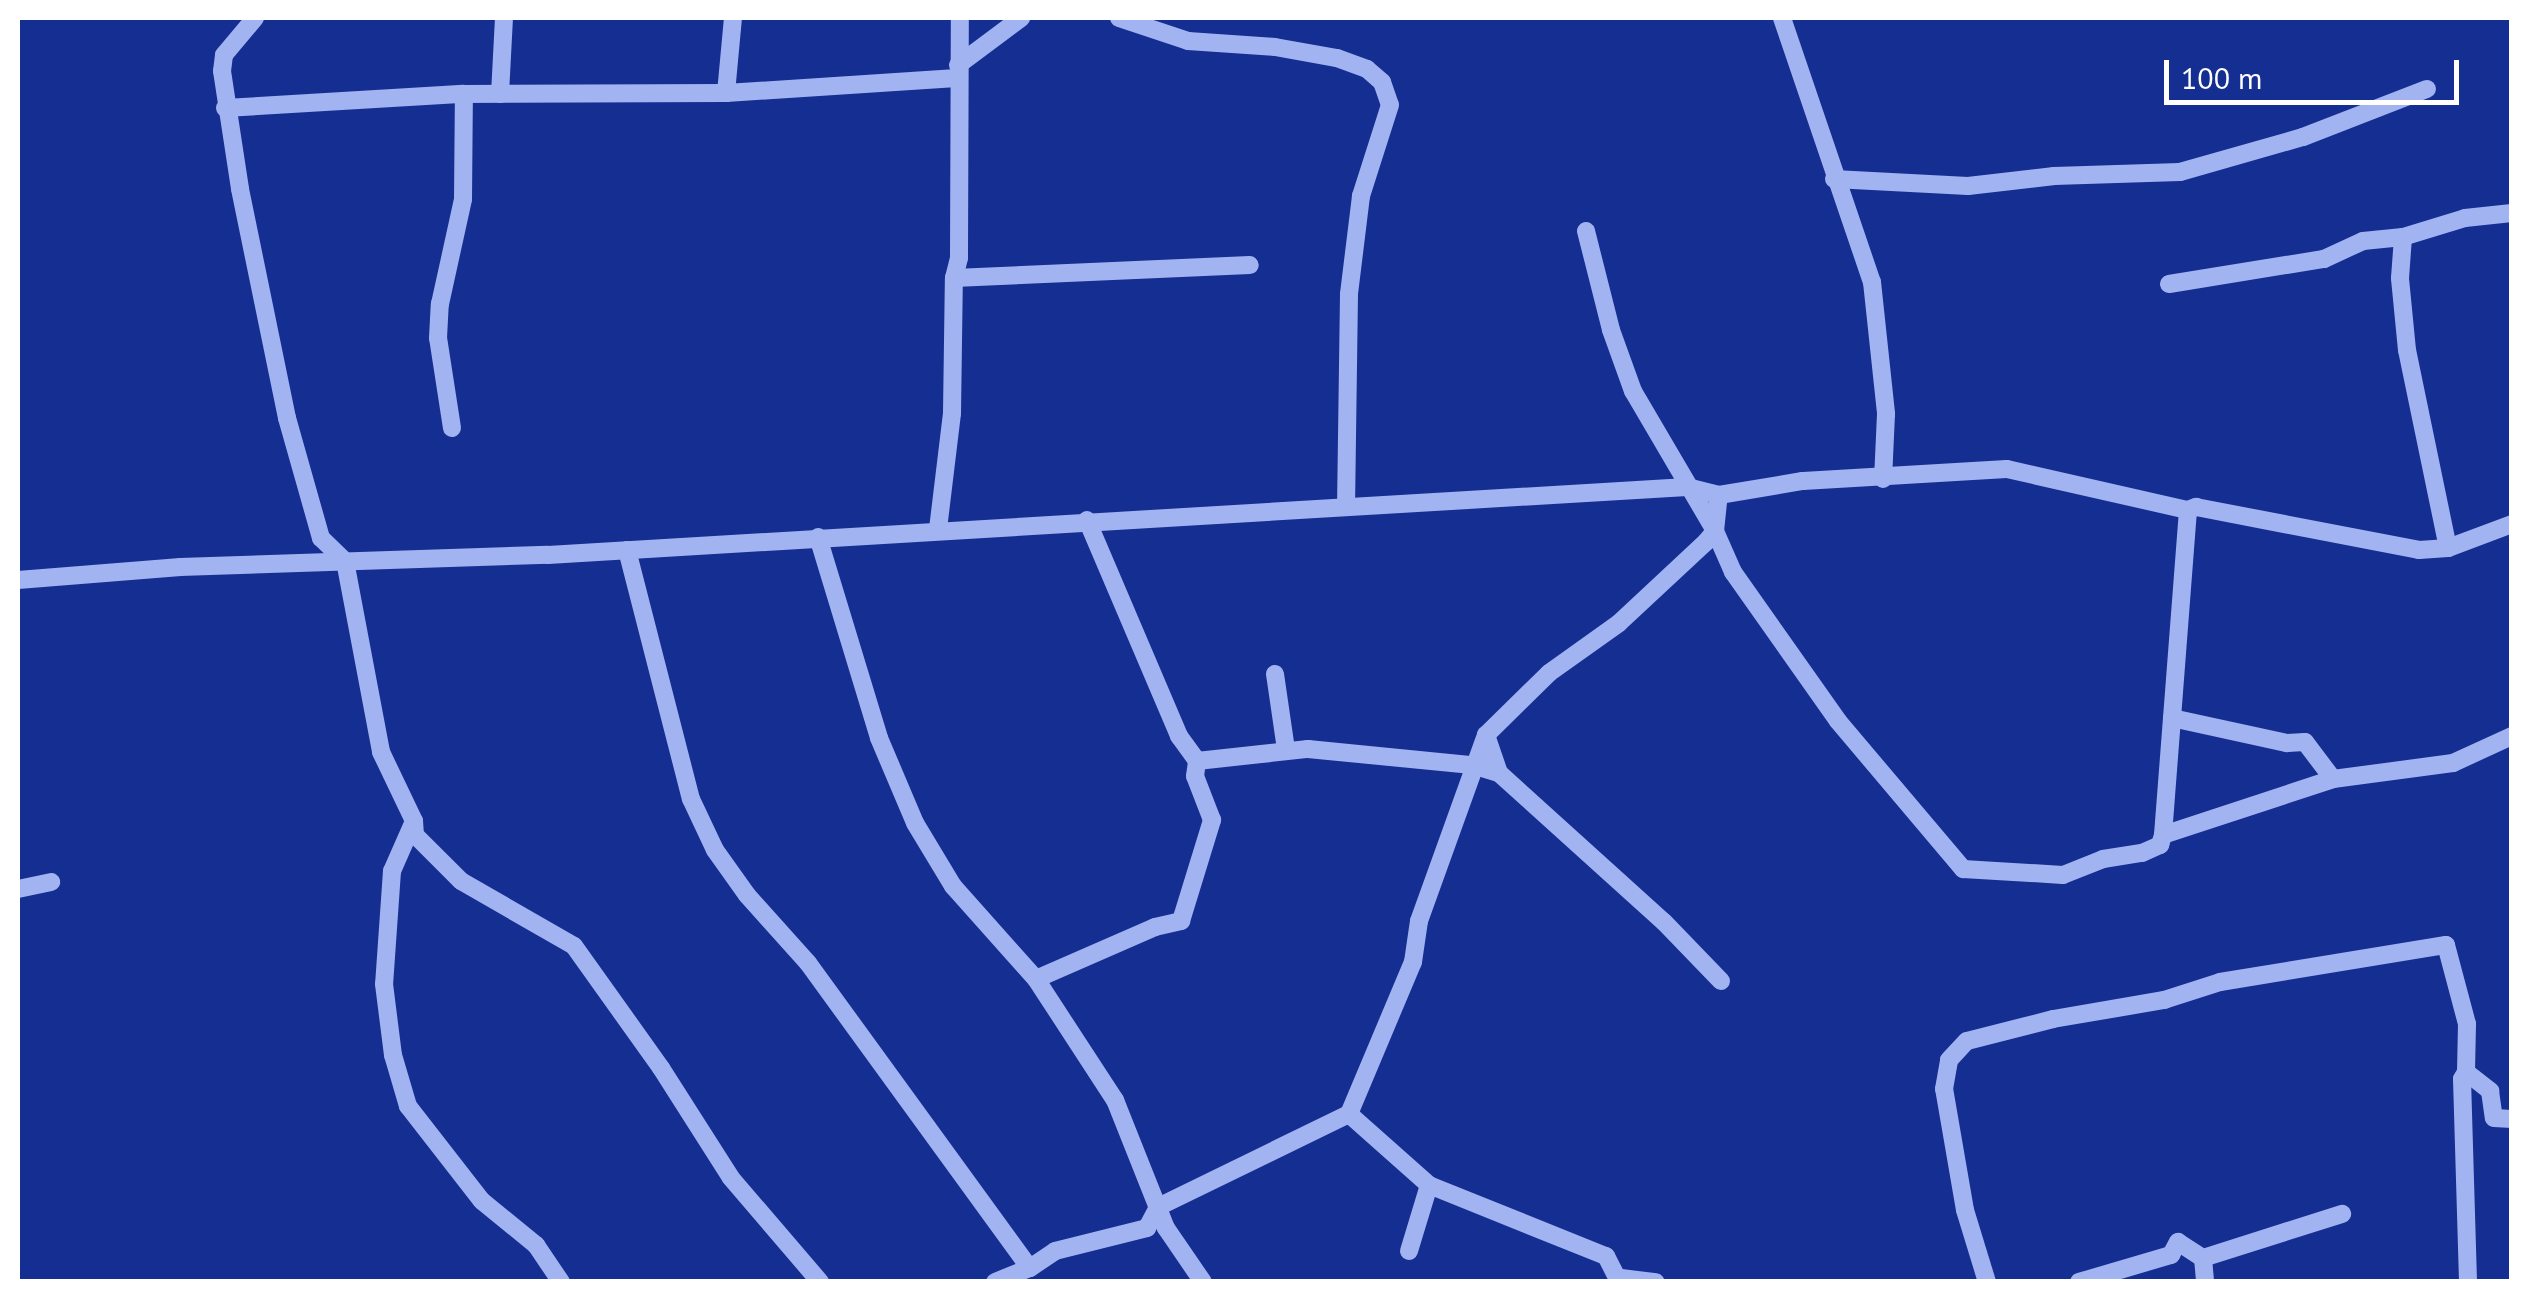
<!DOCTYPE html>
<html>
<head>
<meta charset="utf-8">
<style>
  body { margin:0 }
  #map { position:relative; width:2529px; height:1299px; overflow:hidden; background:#142e92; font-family:"PT Sans",sans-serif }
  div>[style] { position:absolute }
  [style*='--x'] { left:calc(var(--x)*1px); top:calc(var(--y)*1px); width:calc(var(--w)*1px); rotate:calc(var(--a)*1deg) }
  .minor>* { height:18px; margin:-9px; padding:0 9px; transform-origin:9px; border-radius:9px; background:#a2b3f1 }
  span { translate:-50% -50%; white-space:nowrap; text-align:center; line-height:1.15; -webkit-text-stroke:9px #142e92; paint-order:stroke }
  .frame { position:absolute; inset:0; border:20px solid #fff; pointer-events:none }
  .scale { position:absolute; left:2164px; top:60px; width:295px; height:45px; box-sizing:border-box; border:5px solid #fff; border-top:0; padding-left:12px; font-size:30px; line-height:35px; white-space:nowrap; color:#fff; -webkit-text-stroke:8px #142e92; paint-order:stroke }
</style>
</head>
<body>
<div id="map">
  <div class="minor">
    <div style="--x:255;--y:18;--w:48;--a:130"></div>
    <div style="--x:224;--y:55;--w:16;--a:97"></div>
    <div style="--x:222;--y:71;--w:119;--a:81.3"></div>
    <div style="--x:240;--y:189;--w:234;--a:78.4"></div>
    <div style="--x:287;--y:418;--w:125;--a:74.2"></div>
    <div style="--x:321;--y:538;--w:33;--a:44"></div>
    <div style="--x:345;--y:561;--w:194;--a:79.3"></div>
    <div style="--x:381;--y:752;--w:76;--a:64.4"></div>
    <div style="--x:414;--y:821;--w:14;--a:86"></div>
    <div style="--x:415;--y:835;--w:65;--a:45"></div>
    <div style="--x:461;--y:881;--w:130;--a:29.9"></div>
    <div style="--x:574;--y:946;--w:150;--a:54.5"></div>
    <div style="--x:661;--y:1068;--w:130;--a:57.5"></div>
    <div style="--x:731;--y:1178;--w:137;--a:49.4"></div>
    <div style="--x:1119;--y:18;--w:73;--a:18.4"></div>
    <div style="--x:1188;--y:41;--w:87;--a:3.9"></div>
    <div style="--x:1275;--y:47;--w:63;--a:10.1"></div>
    <div style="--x:1337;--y:58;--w:32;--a:20"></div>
    <div style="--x:1367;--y:69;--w:20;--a:41"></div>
    <div style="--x:1382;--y:82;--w:24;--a:71"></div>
    <div style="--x:1390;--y:105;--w:96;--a:107.7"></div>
    <div style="--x:1361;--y:196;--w:99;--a:97"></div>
    <div style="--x:1349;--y:294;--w:212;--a:90.8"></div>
    <div style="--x:1782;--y:18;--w:279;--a:71.2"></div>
    <div style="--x:1872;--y:282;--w:133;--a:83.9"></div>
    <div style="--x:1886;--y:414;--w:65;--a:92.6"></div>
    <div style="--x:958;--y:65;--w:79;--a:-36.7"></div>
    <div style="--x:726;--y:93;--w:75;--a:-84.7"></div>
    <div style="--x:500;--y:94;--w:76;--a:-87"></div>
    <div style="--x:225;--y:108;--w:239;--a:-3.4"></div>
    <div style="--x:464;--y:94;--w:262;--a:-0.2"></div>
    <div style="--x:726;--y:93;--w:231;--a:-3.7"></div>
    <div style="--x:1834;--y:179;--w:134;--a:3"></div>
    <div style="--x:1968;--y:186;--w:87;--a:-6.6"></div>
    <div style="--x:2054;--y:176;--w:126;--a:-1.8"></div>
    <div style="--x:2180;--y:172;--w:128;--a:-15.9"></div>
    <div style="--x:2303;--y:137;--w:133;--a:-21.2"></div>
    <div style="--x:1586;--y:231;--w:102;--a:75.8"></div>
    <div style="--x:1611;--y:330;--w:65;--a:70.2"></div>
    <div style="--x:1633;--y:391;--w:162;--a:59.6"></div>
    <div style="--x:1715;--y:531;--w:45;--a:66.3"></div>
    <div style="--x:1733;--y:572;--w:182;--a:54.8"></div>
    <div style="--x:1838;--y:721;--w:194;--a:49.8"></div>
    <div style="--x:1963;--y:869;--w:100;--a:3.4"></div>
    <div style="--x:2063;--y:875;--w:43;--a:-21.8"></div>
    <div style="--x:2103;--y:859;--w:39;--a:-9"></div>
    <div style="--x:2142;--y:853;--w:20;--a:-24"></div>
    <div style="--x:2160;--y:845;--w:10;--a:-73"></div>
    <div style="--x:2163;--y:835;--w:179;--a:-18.2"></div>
    <div style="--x:2333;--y:779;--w:121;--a:-7.6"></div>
    <div style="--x:2453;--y:763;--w:65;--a:-24.6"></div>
    <div style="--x:954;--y:278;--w:296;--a:-2.5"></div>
    <div style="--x:2169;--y:284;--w:157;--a:-9.2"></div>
    <div style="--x:2324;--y:259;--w:43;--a:-24.8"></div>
    <div style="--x:2363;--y:241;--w:40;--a:-5.7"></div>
    <div style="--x:452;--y:428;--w:91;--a:-98.8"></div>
    <div style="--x:438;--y:338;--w:34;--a:-87"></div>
    <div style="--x:440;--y:304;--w:107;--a:-77.6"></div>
    <div style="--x:463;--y:199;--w:105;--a:-89.5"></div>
    <div style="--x:1087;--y:520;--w:235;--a:66.9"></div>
    <div style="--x:1179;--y:736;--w:31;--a:54"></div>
    <div style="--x:1197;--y:761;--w:112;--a:-6.2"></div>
    <div style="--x:1308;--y:749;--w:165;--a:5.6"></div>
    <div style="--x:1472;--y:765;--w:28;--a:17"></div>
    <div style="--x:938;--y:529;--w:117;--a:-83.1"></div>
    <div style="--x:952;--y:413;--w:135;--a:-89.2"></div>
    <div style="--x:954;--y:278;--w:21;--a:-76"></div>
    <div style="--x:959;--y:258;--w:240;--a:-89.8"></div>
    <div style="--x:818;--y:537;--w:210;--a:73.1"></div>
    <div style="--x:879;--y:738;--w:92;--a:67"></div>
    <div style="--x:915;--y:823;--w:74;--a:58.9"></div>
    <div style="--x:953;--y:886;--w:125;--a:48.3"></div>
    <div style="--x:1036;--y:979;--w:145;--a:56.9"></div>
    <div style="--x:1115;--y:1100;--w:138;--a:68.3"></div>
    <div style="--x:1166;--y:1228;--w:65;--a:55.6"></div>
    <div style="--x:2448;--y:548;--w:202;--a:-101.7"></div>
    <div style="--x:2407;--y:350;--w:72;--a:-95.6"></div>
    <div style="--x:2400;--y:278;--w:41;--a:-85.8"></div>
    <div style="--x:2403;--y:237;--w:65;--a:-17"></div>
    <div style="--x:2465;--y:218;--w:47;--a:-6.1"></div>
    <div style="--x:627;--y:550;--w:257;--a:75.6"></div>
    <div style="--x:691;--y:799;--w:56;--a:64.8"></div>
    <div style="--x:715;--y:850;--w:55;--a:54.6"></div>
    <div style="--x:747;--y:895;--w:91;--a:48.1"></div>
    <div style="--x:808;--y:963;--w:377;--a:54"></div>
    <div style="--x:18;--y:580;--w:163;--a:-4.6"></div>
    <div style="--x:180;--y:567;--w:368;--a:-1.9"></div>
    <div style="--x:548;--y:555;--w:1141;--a:-3.42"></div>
    <div style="--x:1687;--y:487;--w:33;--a:14"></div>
    <div style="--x:1719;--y:495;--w:85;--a:-9.5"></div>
    <div style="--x:1803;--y:481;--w:204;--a:-3.4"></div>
    <div style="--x:2007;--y:469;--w:186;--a:12.8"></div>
    <div style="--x:2188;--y:510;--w:9;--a:-21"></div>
    <div style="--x:2196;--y:507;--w:227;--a:10.9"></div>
    <div style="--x:2419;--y:550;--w:29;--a:-4"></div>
    <div style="--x:2448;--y:548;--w:68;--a:-20.6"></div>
    <div style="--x:1275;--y:674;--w:76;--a:81.7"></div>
    <div style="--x:2172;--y:718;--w:118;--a:12.3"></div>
    <div style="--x:2287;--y:743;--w:18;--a:-3"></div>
    <div style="--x:2305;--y:742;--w:46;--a:52.9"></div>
    <div style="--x:1486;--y:735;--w:40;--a:71.1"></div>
    <div style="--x:1499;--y:773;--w:222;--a:42.1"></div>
    <div style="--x:1664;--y:922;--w:82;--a:46"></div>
    <div style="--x:414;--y:821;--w:55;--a:113.7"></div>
    <div style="--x:392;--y:871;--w:113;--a:94"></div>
    <div style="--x:384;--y:984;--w:72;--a:82.8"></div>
    <div style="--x:393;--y:1055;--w:53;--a:73.6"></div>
    <div style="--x:408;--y:1106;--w:120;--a:52.1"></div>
    <div style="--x:482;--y:1201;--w:70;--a:39.2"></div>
    <div style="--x:536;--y:1245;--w:45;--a:56"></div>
    <div style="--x:2163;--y:835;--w:326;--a:-85.6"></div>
    <div style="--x:18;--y:889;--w:34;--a:-12"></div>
    <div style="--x:1036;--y:979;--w:130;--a:-23.6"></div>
    <div style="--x:1155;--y:927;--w:27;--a:-13"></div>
    <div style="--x:1181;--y:921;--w:106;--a:-72.9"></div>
    <div style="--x:1212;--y:820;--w:47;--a:-111.1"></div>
    <div style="--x:1195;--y:776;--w:15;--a:-82"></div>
    <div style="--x:2466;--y:1072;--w:31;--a:38"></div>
    <div style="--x:2490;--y:1091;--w:27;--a:82"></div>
    <div style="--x:2494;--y:1118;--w:18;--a:3"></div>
    <div style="--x:1349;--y:1114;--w:107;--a:41.6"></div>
    <div style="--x:1429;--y:1185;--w:191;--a:21.9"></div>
    <div style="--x:1606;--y:1256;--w:29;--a:63"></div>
    <div style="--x:1409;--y:1251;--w:69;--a:-73.1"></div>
    <div style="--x:2203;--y:1258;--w:146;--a:-17.6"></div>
    <div style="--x:1621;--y:1278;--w:35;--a:7"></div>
    <div style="--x:995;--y:1282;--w:38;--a:-22"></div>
    <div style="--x:1030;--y:1268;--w:30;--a:-34"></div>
    <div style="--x:1055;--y:1251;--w:95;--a:-14"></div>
    <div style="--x:1147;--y:1228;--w:24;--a:-62"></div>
    <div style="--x:1158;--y:1207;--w:212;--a:-26"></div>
    <div style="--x:1349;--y:1114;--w:165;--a:-67.2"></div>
    <div style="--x:1413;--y:962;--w:41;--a:-81.7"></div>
    <div style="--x:1419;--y:921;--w:198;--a:-70.2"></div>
    <div style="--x:1486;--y:735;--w:88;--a:-44.5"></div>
    <div style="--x:1549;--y:673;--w:86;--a:-35.5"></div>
    <div style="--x:1619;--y:623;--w:119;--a:-43"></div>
    <div style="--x:1706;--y:542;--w:14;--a:-51"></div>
    <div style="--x:1715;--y:531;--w:36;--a:-84"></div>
    <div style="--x:1987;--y:1282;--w:75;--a:-107"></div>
    <div style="--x:1965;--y:1210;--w:123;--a:-99.8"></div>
    <div style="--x:1944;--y:1089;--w:29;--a:-80"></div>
    <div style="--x:1949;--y:1060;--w:26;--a:-47"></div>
    <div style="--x:1967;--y:1041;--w:89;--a:-14.3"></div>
    <div style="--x:2053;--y:1019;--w:113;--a:-9.7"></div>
    <div style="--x:2164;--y:1000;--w:59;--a:-17.8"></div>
    <div style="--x:2220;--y:982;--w:229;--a:-9.3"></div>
    <div style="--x:2446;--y:945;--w:82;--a:75.1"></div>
    <div style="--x:2467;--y:1024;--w:48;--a:91.2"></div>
    <div style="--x:2466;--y:1072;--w:8;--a:120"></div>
    <div style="--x:2462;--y:1079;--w:203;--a:88.3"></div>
    <div style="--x:2079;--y:1282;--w:96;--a:-16.4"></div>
    <div style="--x:2171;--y:1255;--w:15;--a:-62"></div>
    <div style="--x:2178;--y:1242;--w:30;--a:33"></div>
    <div style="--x:2203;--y:1258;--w:24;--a:85"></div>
  </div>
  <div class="frame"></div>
  <div class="scale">100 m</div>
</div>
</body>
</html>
